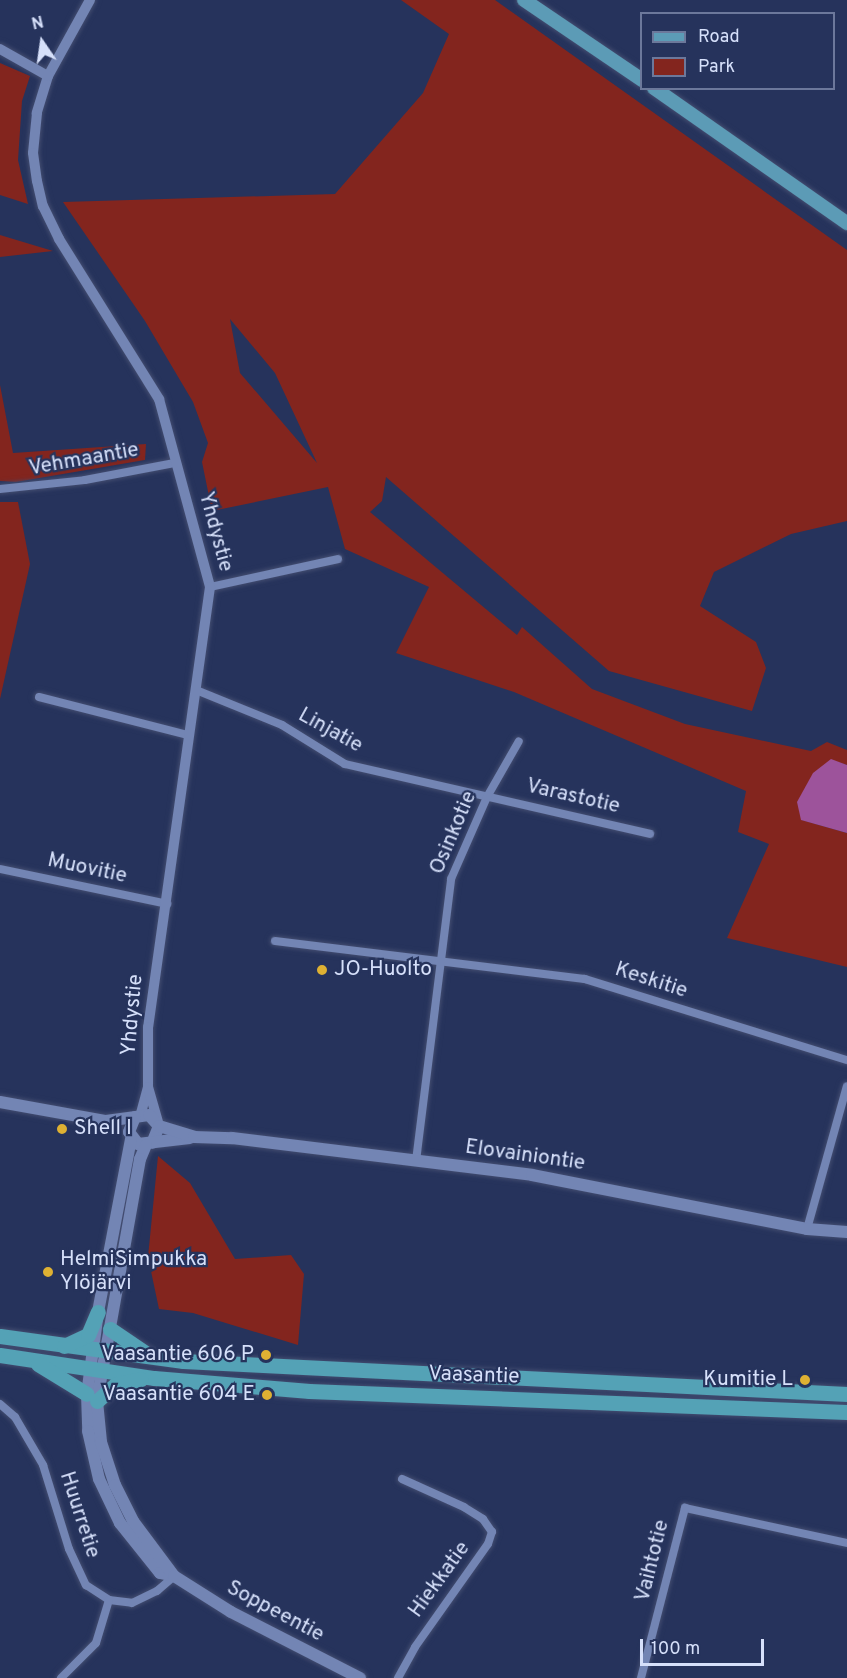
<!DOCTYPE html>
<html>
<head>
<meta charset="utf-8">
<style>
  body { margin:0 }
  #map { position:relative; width:847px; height:1678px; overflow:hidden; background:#26335c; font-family:Overpass,sans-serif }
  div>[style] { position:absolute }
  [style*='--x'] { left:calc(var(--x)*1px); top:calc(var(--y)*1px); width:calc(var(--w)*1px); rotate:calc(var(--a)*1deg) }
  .green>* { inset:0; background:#83251e }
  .water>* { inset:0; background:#9d539b }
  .roads { filter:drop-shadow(0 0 2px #434d70) drop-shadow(0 0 2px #434d70) }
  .minor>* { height:8px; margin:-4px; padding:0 4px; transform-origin:4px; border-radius:4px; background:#7385b4 }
  .tertiary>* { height:10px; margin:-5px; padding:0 5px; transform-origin:5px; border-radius:5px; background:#7385b4 }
  .secondary>* { height:12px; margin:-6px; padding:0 6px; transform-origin:6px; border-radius:6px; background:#7385b4 }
  .primary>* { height:14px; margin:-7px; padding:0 7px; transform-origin:7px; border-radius:7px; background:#5c9bb6 }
  .trunk>* { height:15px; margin:-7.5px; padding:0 7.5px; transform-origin:7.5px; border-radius:7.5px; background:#54a2b6 }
  .dots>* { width:16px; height:16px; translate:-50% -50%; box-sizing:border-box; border:3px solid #26335c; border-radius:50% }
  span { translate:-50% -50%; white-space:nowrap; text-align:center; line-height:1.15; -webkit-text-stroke:4.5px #26335c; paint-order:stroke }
  .street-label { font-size:21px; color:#d6e0fa }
  .poi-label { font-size:21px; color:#d6e0fa }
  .left { translate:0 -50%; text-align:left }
  .right { translate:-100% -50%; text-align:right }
  .legend { position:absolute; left:640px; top:12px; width:195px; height:78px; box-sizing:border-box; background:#26335c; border:2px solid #6c789b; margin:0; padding:8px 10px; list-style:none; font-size:18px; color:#d6e0fa }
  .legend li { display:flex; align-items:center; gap:12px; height:30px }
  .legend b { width:30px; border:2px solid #6c789b }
  .north { position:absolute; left:12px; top:12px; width:60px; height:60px; -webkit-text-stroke:4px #26335c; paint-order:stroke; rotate:347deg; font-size:16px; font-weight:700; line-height:24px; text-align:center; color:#d6e0fa }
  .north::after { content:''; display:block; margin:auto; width:21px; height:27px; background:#d6e0fa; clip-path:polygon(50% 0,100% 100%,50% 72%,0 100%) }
  .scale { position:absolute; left:640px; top:1639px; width:124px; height:27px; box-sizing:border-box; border:3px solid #d6e0fa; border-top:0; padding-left:8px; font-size:18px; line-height:21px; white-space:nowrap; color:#d6e0fa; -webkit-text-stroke:4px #26335c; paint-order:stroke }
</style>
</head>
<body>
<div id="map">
  <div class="green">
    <div style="clip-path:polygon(evenodd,401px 0,495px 0,847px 250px,847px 521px,791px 534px,714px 572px,700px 606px,756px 642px,766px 668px,752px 711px,609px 671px,386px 477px,382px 501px,370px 512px,517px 635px,522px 627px,592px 689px,685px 724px,811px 751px,827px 742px,847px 750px,847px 765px,831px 760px,802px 820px,847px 833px,847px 967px,727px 938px,769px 844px,738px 832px,746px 791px,514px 692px,396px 653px,429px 587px,345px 549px,328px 487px,212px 511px,202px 462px,208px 443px,193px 402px,145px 321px,63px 202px,335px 194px,423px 93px,449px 34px,401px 0,230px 319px,275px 373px,317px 463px,240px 373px,230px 319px)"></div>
    <div style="clip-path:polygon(0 63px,30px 76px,22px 101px,18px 160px,28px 204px,0 195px)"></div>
    <div style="clip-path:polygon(0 235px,53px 251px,0 257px)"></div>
    <div style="clip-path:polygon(0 385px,13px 453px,146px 444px,145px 460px,16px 482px,0 481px)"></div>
    <div style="clip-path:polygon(0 502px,18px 502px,30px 564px,0 699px)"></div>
    <div style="clip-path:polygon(158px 1156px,190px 1183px,235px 1259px,291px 1255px,304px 1274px,298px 1345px,193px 1313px,159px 1309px,148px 1257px)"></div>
  </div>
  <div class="water">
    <div style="clip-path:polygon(831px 759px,847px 765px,847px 833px,801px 820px,797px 802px,813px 773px)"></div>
  </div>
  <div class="roads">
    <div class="minor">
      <div style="--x:0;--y:489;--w:85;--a:-6"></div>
      <div style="--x:85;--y:480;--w:91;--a:-10.8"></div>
      <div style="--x:210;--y:587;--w:131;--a:-12.3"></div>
      <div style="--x:196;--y:690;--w:93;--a:22.1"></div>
      <div style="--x:282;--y:725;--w:74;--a:31.8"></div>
      <div style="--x:345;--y:764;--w:313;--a:12.9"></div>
      <div style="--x:39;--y:697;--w:154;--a:14.3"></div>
      <div style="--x:0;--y:869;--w:171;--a:11.8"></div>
      <div style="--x:275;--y:941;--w:312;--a:7"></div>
      <div style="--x:585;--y:979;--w:274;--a:17.2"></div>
      <div style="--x:416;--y:1161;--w:284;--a:-82.9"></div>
      <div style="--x:451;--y:879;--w:90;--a:-66.3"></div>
      <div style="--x:487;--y:797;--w:64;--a:-60.3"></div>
      <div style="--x:807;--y:1229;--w:148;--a:-74.4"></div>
      <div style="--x:0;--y:1404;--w:20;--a:41"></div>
      <div style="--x:15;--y:1417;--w:56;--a:59.7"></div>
      <div style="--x:43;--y:1465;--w:88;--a:72.8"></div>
      <div style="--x:69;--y:1549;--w:40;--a:65"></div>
      <div style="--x:86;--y:1585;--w:27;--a:33"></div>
      <div style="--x:109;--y:1600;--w:23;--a:7"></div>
      <div style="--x:132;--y:1603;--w:28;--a:-26"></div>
      <div style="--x:157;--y:1591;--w:23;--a:-41"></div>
      <div style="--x:61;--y:1678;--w:49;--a:-45"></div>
      <div style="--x:96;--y:1643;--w:45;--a:-73.2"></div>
      <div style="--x:398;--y:1678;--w:35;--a:-61"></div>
      <div style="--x:415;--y:1647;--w:126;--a:-54.7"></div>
      <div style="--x:488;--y:1544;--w:13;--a:-72"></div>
      <div style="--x:492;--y:1532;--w:16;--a:-125"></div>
      <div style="--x:483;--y:1519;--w:22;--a:-148"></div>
      <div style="--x:464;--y:1507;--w:68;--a:-155.7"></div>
      <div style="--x:641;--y:1678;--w:176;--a:-75.5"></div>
      <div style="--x:685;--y:1508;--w:166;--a:12.2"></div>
    </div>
    <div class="tertiary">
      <div style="--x:90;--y:0;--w:87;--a:118.9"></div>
      <div style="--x:48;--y:76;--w:39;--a:107"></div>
      <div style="--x:37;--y:113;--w:40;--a:95.7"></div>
      <div style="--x:33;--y:153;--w:28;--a:82"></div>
      <div style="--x:37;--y:181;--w:26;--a:77"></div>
      <div style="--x:43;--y:206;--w:37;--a:64"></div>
      <div style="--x:59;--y:239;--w:189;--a:58"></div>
      <div style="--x:159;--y:399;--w:195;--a:74.8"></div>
      <div style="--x:210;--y:587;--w:444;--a:98"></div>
      <div style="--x:148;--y:1027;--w:60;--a:90"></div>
      <div style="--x:148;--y:1087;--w:28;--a:105"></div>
      <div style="--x:0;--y:49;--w:55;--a:29.4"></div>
      <div style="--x:148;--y:1087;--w:36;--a:74"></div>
    </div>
    <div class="secondary">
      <div style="--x:0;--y:1102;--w:108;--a:10.2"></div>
      <div style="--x:106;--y:1121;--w:43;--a:-7.9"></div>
      <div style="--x:149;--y:1115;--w:15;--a:48"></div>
      <div style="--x:159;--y:1126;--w:18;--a:112"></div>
      <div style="--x:135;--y:1117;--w:16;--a:112"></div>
      <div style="--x:129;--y:1132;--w:15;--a:53"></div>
      <div style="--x:138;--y:1144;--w:52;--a:-6.6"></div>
      <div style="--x:159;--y:1126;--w:37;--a:17"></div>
      <div style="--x:194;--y:1137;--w:38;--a:2"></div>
      <div style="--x:232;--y:1138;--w:302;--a:7"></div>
      <div style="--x:532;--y:1175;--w:280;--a:11.1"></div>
      <div style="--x:807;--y:1229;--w:40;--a:4.3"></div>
      <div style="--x:131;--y:1139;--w:176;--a:100.8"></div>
      <div style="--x:98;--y:1312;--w:83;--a:97.6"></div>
      <div style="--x:87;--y:1394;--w:37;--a:88"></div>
      <div style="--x:88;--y:1431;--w:49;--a:77.1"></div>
      <div style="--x:99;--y:1479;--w:49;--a:64.5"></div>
      <div style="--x:120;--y:1523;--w:64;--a:51.3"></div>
      <div style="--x:160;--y:1573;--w:14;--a:12"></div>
      <div style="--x:146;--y:1145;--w:15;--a:113"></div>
      <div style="--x:140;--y:1159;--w:246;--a:100.1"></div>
      <div style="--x:97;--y:1401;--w:41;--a:84.4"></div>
      <div style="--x:101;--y:1442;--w:45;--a:72"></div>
      <div style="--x:115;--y:1485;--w:40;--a:63.4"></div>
      <div style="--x:133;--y:1521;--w:69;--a:53.3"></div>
      <div style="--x:174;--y:1576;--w:67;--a:32.3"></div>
      <div style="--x:231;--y:1612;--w:145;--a:27.1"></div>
    </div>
    <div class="primary">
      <div style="--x:524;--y:0;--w:143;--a:34.1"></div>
      <div style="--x:654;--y:88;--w:236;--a:35"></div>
    </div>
    <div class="trunk">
      <div style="--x:110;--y:1329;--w:45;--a:34"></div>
      <div style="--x:0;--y:1336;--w:185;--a:7.8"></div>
      <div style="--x:183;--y:1361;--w:665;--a:2.85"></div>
      <div style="--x:64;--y:1346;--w:26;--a:-25"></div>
      <div style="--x:88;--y:1335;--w:25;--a:-67"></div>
      <div style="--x:0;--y:1355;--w:156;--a:8.5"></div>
      <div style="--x:154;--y:1378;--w:156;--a:4.8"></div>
      <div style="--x:309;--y:1391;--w:538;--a:2.24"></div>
      <div style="--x:38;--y:1364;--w:57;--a:31.5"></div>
      <div style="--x:97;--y:1401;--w:25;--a:-42"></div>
      <div style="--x:116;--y:1384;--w:25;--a:-11"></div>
    </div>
  </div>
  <div class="dots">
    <div style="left:322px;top:970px;background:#deb133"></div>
    <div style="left:62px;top:1129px;background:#deb133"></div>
    <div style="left:48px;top:1272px;background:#deb133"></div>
    <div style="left:266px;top:1355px;background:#deb133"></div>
    <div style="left:805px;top:1380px;background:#deb133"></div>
    <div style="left:267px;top:1395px;background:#deb133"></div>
  </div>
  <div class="street-label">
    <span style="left:84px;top:460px;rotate:-10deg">Vehmaantie</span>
    <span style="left:215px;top:532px;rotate:75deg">Yhdystie</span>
    <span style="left:330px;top:731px;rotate:29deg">Linjatie</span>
    <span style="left:573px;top:797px;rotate:13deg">Varastotie</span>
    <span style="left:454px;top:833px;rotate:-67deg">Osinkotie</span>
    <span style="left:87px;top:869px;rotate:12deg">Muovitie</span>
    <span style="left:651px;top:981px;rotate:18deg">Keskitie</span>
    <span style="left:133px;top:1015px;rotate:-85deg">Yhdystie</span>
    <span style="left:525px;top:1156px;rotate:8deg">Elovainiontie</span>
    <span style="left:474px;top:1376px;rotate:2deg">Vaasantie</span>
    <span style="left:79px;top:1515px;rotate:72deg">Huurretie</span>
    <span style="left:653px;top:1561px;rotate:-76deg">Vaihtotie</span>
    <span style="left:440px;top:1580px;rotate:-54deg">Hiekkatie</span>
    <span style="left:275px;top:1612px;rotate:28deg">Soppeentie</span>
  </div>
  <div class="poi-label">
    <span class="left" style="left:334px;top:970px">JO-Huolto</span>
    <span class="left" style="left:74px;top:1129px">Shell I</span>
    <span class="left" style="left:60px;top:1272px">HelmiSimpukka<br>Ylöjärvi</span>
    <span class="right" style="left:254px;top:1355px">Vaasantie 606 P</span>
    <span class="right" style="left:793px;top:1380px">Kumitie L</span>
    <span class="right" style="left:255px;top:1395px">Vaasantie 604 E</span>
  </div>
  <ul class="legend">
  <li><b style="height:8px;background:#5c9bb6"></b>Road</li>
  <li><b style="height:16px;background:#83251e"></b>Park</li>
  </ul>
  <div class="north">N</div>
  <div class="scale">100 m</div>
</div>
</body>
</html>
